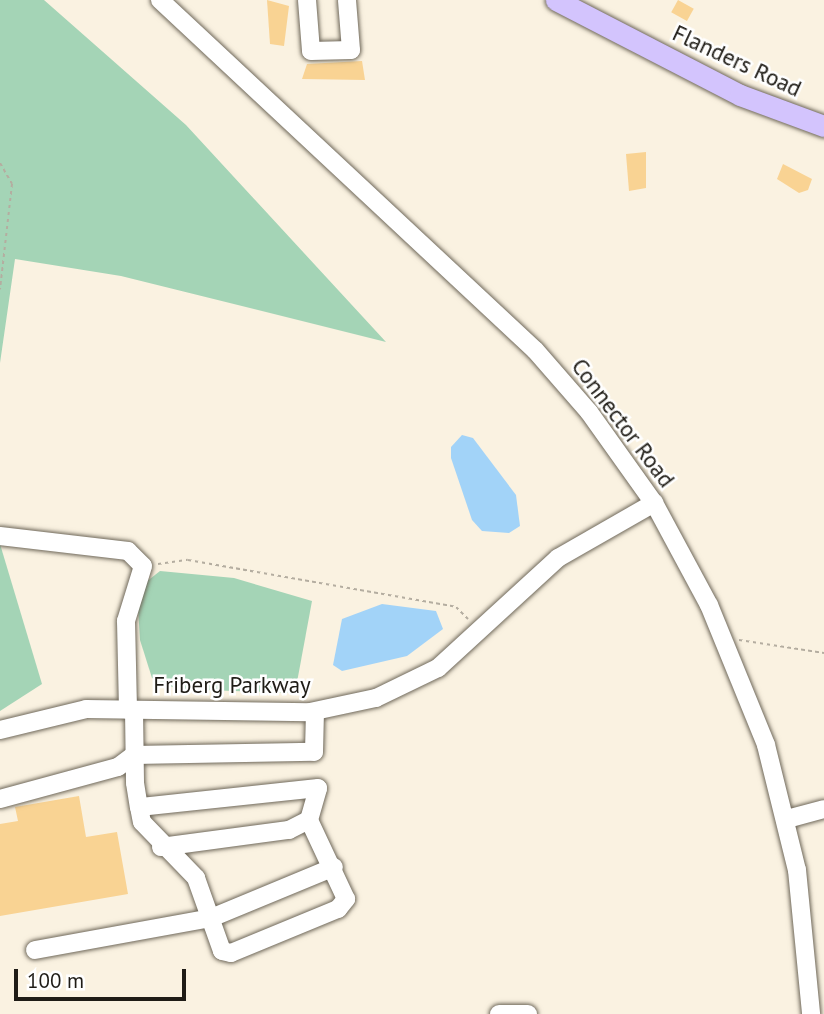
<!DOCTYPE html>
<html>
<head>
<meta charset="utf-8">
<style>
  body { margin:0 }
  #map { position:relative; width:824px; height:1014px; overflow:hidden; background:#faf2e1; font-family:"PT Sans",sans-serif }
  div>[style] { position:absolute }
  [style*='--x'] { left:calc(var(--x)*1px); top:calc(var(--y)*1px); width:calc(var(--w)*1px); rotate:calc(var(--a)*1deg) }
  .green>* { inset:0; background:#a4d4b6 }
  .water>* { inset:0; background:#a2d3f8 }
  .building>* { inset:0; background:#f9d393; transform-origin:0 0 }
  .path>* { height:2px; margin-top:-1px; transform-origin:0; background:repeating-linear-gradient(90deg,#b4ada0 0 3.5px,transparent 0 7px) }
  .roads { filter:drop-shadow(0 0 2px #6f685a) drop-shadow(0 0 2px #6f685a) }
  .minor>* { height:18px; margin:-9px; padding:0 9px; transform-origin:9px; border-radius:9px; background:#fff }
  .major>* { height:21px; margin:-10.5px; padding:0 10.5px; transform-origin:10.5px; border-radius:10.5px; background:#d3c4fd }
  span { translate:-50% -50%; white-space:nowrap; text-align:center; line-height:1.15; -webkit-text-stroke:5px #fff; paint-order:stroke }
  .street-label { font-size:23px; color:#1f1c16 }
  .scale { position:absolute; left:14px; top:969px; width:172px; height:32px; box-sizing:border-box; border:4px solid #1f1c16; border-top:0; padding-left:9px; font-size:21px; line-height:24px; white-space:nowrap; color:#1f1c16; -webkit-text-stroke:5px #fff; paint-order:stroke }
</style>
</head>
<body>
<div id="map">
  <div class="green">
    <div style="clip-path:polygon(0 0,44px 0,186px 125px,386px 342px,121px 276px,15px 259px,0 363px)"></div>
    <div style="clip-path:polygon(0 544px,42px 684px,0 711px)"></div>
    <div style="clip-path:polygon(160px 571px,234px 578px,312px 601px,295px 693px,177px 689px,152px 678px,140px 640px,138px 608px,141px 586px)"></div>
  </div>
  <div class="water">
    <div style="clip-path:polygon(462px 435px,473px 438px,516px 495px,520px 526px,509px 533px,482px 531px,472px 520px,451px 458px,451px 447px)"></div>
    <div style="clip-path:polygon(382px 604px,436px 611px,443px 629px,407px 656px,342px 671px,333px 665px,342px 619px)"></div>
  </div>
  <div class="building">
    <div style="clip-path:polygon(267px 0,289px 6px,284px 46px,270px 44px)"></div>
    <div style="left:678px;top:0;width:18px;height:14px;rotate:29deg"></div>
    <div style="clip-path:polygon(362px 61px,365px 80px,302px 79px,307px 64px)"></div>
    <div style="clip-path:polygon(646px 152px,646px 188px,629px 191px,626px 154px)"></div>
    <div style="clip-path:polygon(783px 164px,812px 179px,808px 190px,799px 193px,777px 179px)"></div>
    <div style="clip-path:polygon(79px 796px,86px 837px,117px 832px,128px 894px,0 916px,0 824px,18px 821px,15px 807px)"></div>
  </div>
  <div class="path">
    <div style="--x:0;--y:163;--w:24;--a:60"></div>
    <div style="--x:12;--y:184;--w:106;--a:96.5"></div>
    <div style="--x:158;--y:564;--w:30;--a:-8"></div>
    <div style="--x:188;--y:560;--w:272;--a:9.9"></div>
    <div style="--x:456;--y:607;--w:17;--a:45"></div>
    <div style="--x:739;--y:640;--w:86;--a:8.7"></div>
  </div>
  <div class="roads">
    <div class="minor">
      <div style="--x:160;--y:0;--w:513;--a:43.03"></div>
      <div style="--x:535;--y:350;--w:82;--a:48.9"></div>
      <div style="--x:589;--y:412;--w:112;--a:54.5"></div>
      <div style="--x:654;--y:503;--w:116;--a:61.7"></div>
      <div style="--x:709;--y:605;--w:151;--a:67.8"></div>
      <div style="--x:766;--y:745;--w:129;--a:76.1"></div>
      <div style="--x:797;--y:870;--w:145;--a:84.4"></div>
      <div style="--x:307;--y:0;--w:51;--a:85.5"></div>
      <div style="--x:311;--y:51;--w:40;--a:-1.4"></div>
      <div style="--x:351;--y:50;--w:50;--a:-94.6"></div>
      <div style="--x:0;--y:536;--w:129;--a:6.7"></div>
      <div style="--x:128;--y:551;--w:21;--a:45"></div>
      <div style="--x:143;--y:566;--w:58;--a:107.2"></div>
      <div style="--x:126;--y:621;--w:89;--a:88.7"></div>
      <div style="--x:134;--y:710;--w:73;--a:89.2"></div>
      <div style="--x:135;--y:783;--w:24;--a:81"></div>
      <div style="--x:139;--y:807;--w:15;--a:79"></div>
      <div style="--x:142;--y:822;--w:78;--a:46"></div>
      <div style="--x:196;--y:878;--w:77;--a:70.4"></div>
      <div style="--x:222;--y:951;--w:9;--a:13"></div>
      <div style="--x:231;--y:953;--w:116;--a:-22.4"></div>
      <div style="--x:338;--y:909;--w:13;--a:-51"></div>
      <div style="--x:346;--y:899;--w:87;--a:-115.1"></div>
      <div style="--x:309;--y:820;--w:33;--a:-74"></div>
      <div style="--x:318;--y:788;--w:180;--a:173.9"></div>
      <div style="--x:0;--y:730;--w:89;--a:-13.7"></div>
      <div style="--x:86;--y:709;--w:224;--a:0.8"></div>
      <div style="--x:310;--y:712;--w:67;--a:-12"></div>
      <div style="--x:376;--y:698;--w:69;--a:-25.8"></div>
      <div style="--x:438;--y:668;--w:163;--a:-42.5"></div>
      <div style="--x:558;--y:558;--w:111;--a:-29.8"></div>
      <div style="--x:0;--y:799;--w:122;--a:-15.2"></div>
      <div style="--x:118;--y:767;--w:20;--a:-37"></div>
      <div style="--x:134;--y:755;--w:180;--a:-1"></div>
      <div style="--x:314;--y:752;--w:40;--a:-88.6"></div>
      <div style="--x:787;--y:819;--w:38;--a:-15"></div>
      <div style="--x:161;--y:847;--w:129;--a:-7.6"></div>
      <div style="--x:289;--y:830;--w:22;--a:-27"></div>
      <div style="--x:35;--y:950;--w:179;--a:-10.3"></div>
      <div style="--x:211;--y:918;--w:133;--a:-22.5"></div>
      <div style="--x:499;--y:1014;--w:29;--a:0"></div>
    </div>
    <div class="major">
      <div style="--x:556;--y:0;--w:207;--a:27.3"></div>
      <div style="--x:740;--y:95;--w:90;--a:20.3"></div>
    </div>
  </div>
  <div class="street-label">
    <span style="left:737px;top:61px;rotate:25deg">Flanders Road</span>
    <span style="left:623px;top:423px;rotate:53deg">Connector Road</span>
    <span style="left:232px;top:685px">Friberg Parkway</span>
  </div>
  <div class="scale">100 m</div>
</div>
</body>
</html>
